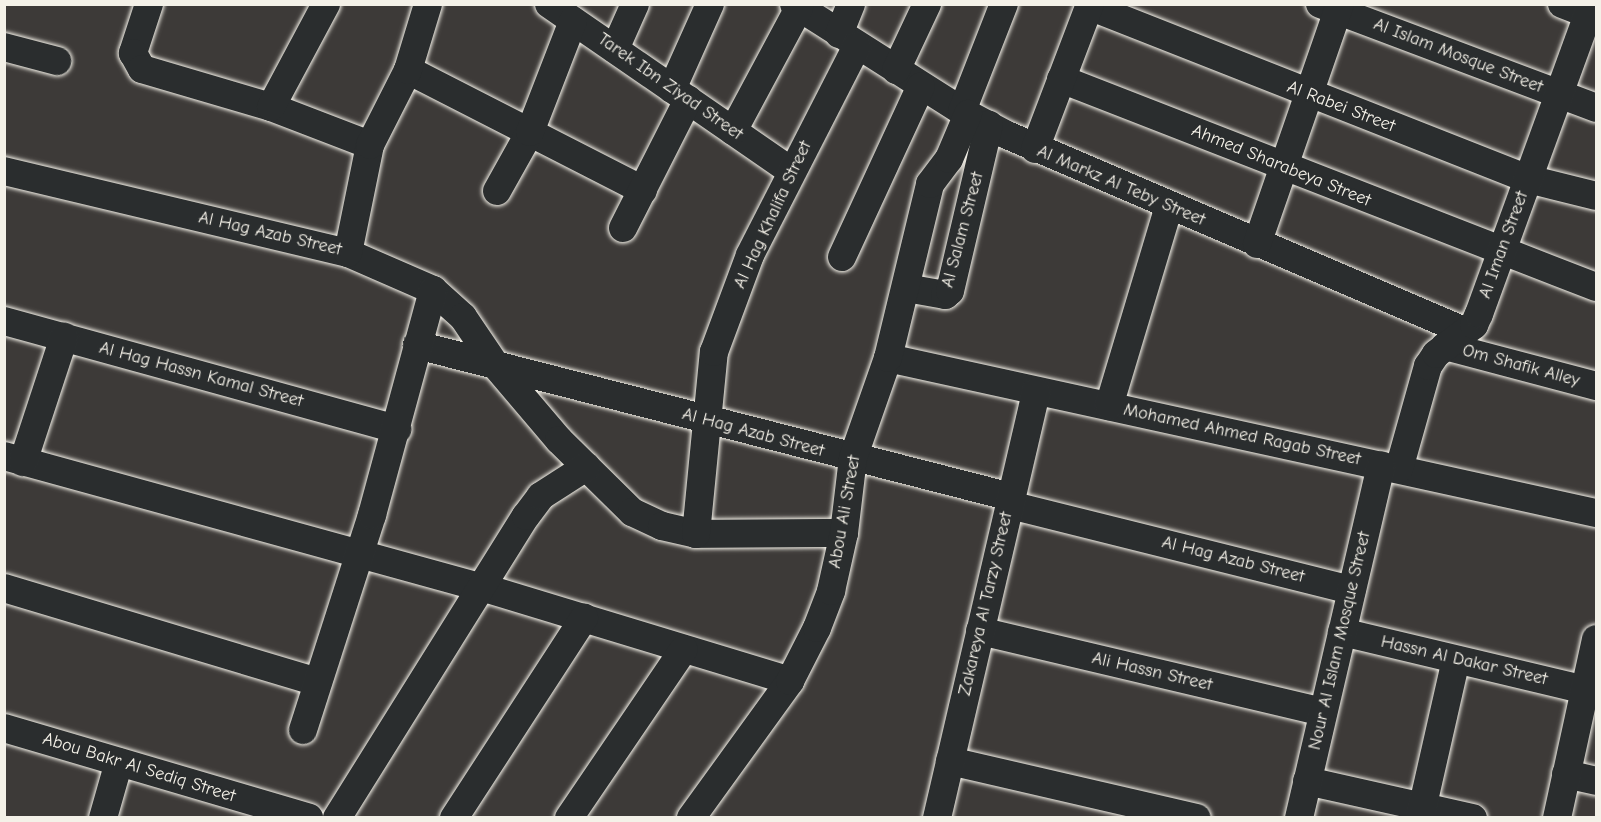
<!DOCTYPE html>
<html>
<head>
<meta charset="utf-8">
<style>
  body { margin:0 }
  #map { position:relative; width:1601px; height:822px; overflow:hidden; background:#3d3a38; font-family:"Comic Neue",sans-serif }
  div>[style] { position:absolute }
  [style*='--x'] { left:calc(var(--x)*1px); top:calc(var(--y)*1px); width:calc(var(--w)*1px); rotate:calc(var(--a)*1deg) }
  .roads { filter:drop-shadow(0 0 2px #f4f1e8) drop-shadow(0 0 2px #f4f1e8) }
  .minor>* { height:28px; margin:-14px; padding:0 14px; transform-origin:14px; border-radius:14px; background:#2a2d2e }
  span { translate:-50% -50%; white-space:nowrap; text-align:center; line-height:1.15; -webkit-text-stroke:4.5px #2a2d2e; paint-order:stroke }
  .street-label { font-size:18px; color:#f4f1e8 }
  .frame { position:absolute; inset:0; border:6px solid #f4f1e8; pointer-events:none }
</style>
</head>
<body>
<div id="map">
  <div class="roads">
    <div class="minor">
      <div style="--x:149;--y:4;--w:52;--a:108.1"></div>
      <div style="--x:133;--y:53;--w:18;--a:61"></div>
      <div style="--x:142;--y:69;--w:134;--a:16.4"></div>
      <div style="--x:271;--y:107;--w:106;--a:21"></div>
      <div style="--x:549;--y:4;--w:294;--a:34.6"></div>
      <div style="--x:794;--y:4;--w:199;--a:32.5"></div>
      <div style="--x:962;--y:111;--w:51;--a:28.1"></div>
      <div style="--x:1007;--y:135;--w:499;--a:23.2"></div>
      <div style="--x:1320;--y:4;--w:295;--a:20.6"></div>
      <div style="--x:1562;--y:4;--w:36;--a:21"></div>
      <div style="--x:1089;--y:6;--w:472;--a:21.5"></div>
      <div style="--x:1528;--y:179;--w:70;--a:14"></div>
      <div style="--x:839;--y:34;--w:32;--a:-68"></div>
      <div style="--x:4;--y:47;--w:55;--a:14.8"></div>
      <div style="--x:615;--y:49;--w:49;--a:-66"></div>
      <div style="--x:408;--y:70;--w:264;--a:27.1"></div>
      <div style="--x:896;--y:70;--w:73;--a:-64.8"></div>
      <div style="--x:1061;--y:79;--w:574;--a:21.25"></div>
      <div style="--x:672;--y:89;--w:93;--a:-65.9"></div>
      <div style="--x:271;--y:107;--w:117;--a:-61.9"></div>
      <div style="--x:962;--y:111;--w:115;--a:-68.6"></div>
      <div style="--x:733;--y:131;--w:140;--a:-61.8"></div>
      <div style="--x:1035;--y:149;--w:155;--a:-69.2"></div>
      <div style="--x:4;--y:171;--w:354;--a:13.4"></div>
      <div style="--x:348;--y:253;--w:93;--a:23.5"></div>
      <div style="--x:433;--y:290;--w:40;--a:42"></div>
      <div style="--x:463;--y:317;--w:59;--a:56"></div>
      <div style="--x:496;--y:366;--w:97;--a:49.6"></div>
      <div style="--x:559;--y:440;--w:103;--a:44.6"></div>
      <div style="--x:632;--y:512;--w:33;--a:25"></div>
      <div style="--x:662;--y:526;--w:35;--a:13"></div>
      <div style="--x:696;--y:534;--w:148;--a:-0.4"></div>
      <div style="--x:497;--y:191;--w:68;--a:-60.8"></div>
      <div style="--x:530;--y:132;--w:119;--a:-68.8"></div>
      <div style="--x:623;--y:228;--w:144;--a:-63.1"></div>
      <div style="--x:1257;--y:244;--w:254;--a:-70.9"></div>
      <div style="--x:348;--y:253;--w:110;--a:-78.5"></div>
      <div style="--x:370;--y:145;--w:84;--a:-63.1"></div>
      <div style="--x:408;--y:70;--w:69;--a:-73.1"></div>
      <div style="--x:842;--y:257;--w:188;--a:-65.2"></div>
      <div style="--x:906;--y:288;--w:40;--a:10"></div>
      <div style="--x:945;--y:295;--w:6;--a:-39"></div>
      <div style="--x:950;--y:291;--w:171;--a:-76.8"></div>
      <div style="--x:4;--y:321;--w:408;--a:15.4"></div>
      <div style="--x:417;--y:345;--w:613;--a:14.35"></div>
      <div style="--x:1445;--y:346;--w:156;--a:14.8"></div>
      <div style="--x:888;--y:358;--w:725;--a:12.35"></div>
      <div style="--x:1109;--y:406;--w:209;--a:-73.3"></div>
      <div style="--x:4;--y:456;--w:495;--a:15.4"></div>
      <div style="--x:481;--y:587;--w:323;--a:16.9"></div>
      <div style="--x:23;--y:462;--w:132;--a:-71.8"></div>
      <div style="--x:1399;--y:469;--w:107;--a:-74.3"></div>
      <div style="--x:1428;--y:366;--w:14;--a:-56"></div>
      <div style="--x:1436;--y:354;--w:48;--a:-37.3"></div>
      <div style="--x:1474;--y:325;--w:12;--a:-66"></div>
      <div style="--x:1479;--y:314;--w:330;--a:-70"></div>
      <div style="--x:1010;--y:505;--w:352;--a:14"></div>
      <div style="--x:696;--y:534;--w:183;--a:-84.4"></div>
      <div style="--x:714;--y:352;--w:103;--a:-69.6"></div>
      <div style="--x:750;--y:255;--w:235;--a:-62.9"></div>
      <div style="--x:4;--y:588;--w:327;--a:16.7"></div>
      <div style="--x:980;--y:631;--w:352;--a:13.3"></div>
      <div style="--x:1342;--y:632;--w:250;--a:13.4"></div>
      <div style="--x:4;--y:728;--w:318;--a:16.4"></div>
      <div style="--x:303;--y:730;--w:226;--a:-72.2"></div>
      <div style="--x:372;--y:515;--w:233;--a:-74.8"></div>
      <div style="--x:950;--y:761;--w:253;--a:13"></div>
      <div style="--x:1566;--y:774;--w:31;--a:13"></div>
      <div style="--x:1307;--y:781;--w:170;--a:12.6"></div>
      <div style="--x:103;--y:818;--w:58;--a:-74.1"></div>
      <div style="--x:337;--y:818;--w:356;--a:-58"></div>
      <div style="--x:526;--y:516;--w:25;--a:-53"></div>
      <div style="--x:541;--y:496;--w:54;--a:-32.8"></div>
      <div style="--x:454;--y:818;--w:239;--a:-57"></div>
      <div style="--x:569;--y:818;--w:204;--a:-55.8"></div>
      <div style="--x:691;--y:818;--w:169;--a:-54.1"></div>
      <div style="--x:790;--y:681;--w:59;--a:-63"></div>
      <div style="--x:817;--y:628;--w:40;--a:-69"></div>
      <div style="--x:831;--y:591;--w:59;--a:-77.4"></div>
      <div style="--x:844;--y:533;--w:76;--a:-83.2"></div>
      <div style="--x:853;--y:458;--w:106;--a:-70.7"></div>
      <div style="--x:888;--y:358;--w:179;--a:-76.4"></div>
      <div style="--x:930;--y:184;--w:31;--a:-53"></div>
      <div style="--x:949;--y:159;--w:49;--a:-67.1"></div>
      <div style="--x:937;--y:818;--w:438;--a:-76.9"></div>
      <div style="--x:1299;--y:818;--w:362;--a:-76.9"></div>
      <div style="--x:1420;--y:818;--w:162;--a:-77.2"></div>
      <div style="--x:1557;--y:818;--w:183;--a:-77.7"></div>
    </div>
  </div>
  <div class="street-label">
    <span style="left:1458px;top:56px;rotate:21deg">Al Islam Mosque Street</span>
    <span style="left:670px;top:87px;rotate:35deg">Tarek Ibn Ziyad Street</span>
    <span style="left:1341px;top:107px;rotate:21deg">Al Rabei Street</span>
    <span style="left:1281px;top:166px;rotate:22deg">Ahmed Sharabeya Street</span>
    <span style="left:1121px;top:186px;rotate:23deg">Al Markz Al Teby Street</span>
    <span style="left:773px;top:215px;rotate:-65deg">Al Hag Khalifa Street</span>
    <span style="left:963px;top:230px;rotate:-75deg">Al Salam Street</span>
    <span style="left:270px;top:234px;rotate:13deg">Al Hag Azab Street</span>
    <span style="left:1504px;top:245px;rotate:-70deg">Al Iman Street</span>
    <span style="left:1521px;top:366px;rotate:15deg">Om Shafik Alley</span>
    <span style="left:201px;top:375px;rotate:15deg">Al Hag Hassn Kamal Street</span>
    <span style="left:753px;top:433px;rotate:15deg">Al Hag Azab Street</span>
    <span style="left:1242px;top:435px;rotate:12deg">Mohamed Ahmed Ragab Street</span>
    <span style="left:845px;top:512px;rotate:-80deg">Abou Ali Street</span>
    <span style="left:1233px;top:560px;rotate:14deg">Al Hag Azab Street</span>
    <span style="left:986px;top:604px;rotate:-77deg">Zakareya Al Tarzy Street</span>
    <span style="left:1340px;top:641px;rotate:-77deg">Nour Al Islam Mosque Street</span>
    <span style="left:1464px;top:661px;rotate:13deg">Hassn Al Dakar Street</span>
    <span style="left:1152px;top:672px;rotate:13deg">Ali Hassn Street</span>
    <span style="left:139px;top:768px;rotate:17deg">Abou Bakr Al Sediq Street</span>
  </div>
  <div class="frame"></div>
</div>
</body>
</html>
